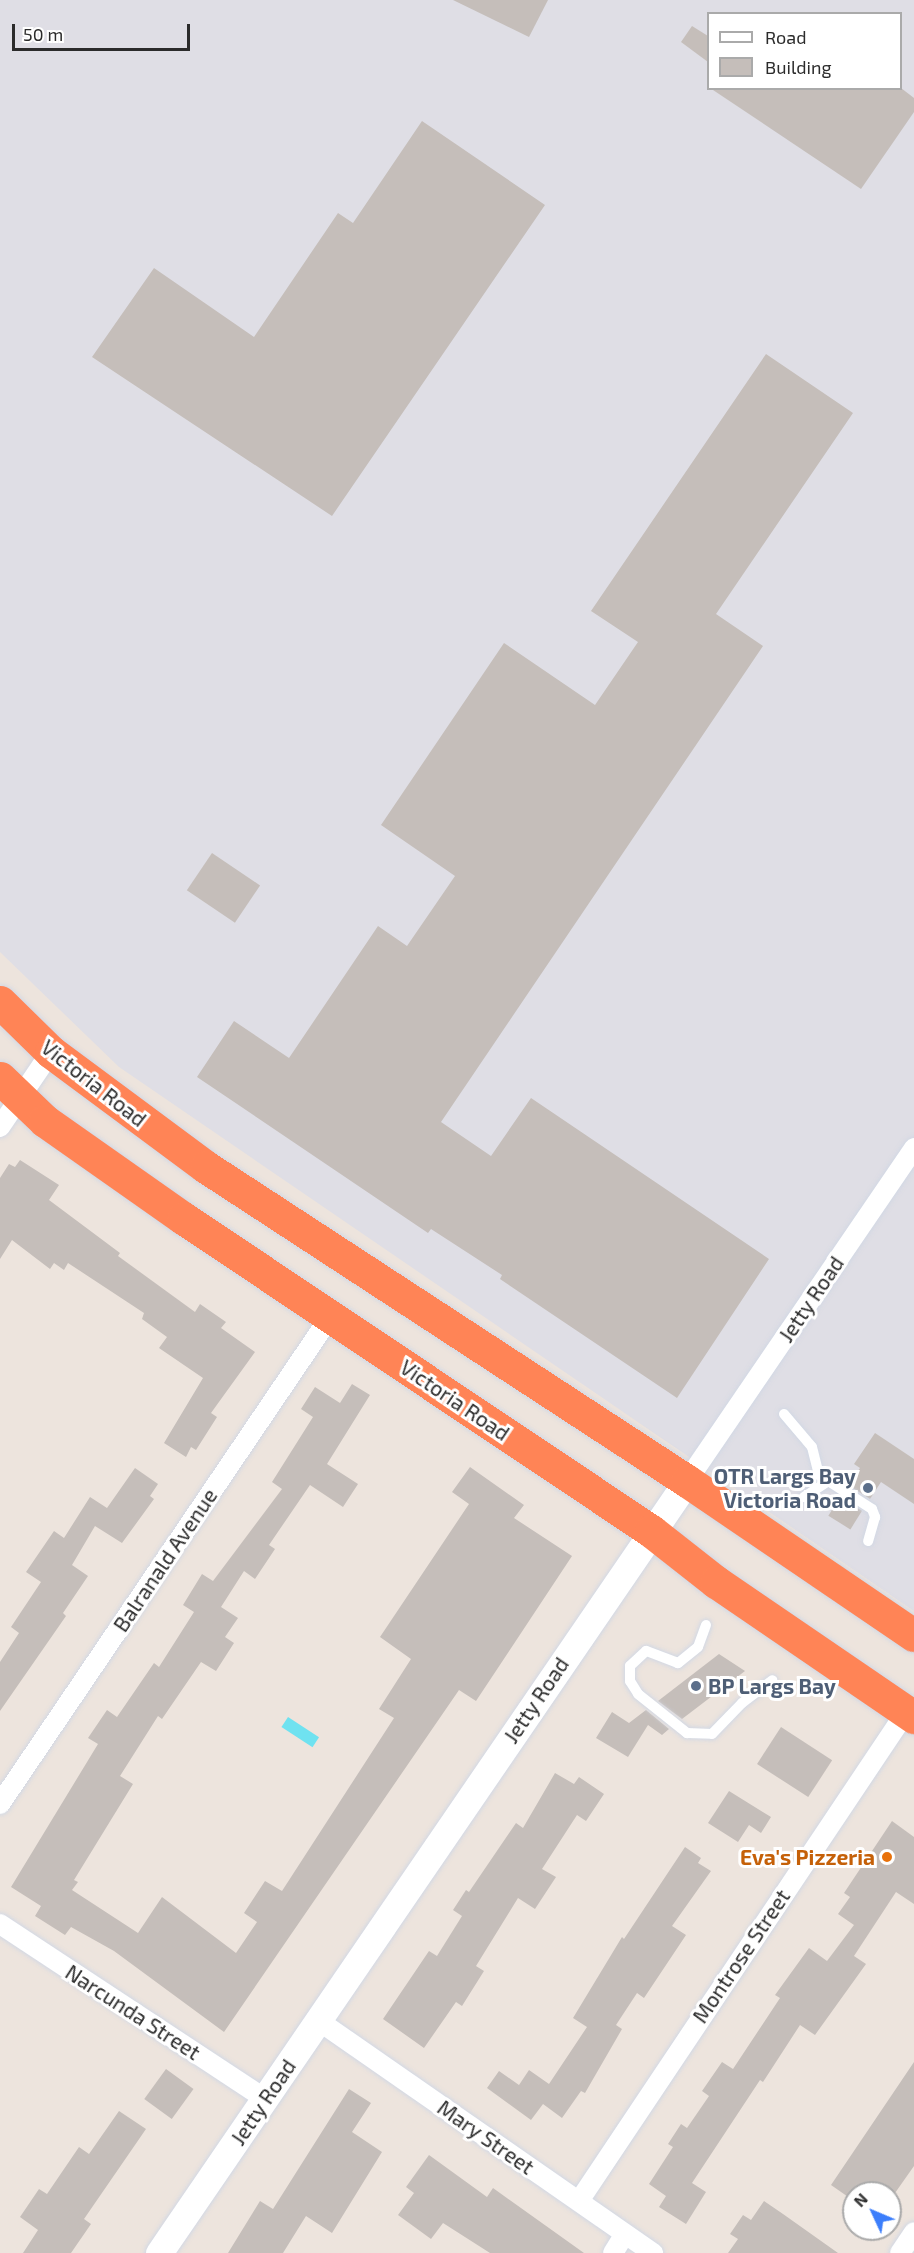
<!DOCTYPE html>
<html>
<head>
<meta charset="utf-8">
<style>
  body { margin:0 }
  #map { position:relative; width:914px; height:2253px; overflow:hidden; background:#ede4dd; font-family:"Exo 2",sans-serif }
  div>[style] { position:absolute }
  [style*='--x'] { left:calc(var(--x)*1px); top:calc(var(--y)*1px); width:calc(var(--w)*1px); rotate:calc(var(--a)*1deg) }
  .industrial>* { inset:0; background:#dfdee5 }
  .water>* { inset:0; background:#6fe2f0; transform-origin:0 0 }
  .building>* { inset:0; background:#c5beba; transform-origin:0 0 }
  .roads { filter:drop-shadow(0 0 2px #d2d8e4) drop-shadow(0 0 2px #d2d8e4) }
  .lane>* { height:10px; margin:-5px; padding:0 5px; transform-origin:5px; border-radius:5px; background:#fff }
  .street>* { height:20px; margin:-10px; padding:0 10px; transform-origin:10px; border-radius:10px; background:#fff }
  .secondary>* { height:27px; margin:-13.5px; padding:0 13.5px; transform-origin:13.5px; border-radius:13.5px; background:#fff }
  .highway>* { height:33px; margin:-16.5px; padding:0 16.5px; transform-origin:16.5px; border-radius:16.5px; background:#ff8456 }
  .dots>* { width:16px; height:16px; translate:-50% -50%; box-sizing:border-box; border:3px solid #fff; border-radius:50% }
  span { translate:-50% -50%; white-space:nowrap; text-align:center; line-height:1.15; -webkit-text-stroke:6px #fff; paint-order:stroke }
  .street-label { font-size:21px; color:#2b2b2b }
  .service-label { font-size:21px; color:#4e5e75; font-weight:700 }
  .right { translate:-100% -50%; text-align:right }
  .left { translate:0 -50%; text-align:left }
  .food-label { font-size:21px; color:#c56008; font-weight:700 }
  .legend { position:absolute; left:707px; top:12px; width:195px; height:78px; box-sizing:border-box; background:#fff; border:2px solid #aaa; margin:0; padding:8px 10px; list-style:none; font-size:18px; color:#2b2b2b }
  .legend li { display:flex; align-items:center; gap:12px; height:30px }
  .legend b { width:30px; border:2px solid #aaa }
  .north { position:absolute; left:842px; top:2181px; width:60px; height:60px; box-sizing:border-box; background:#fff; border:2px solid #aaa; border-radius:50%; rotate:314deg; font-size:16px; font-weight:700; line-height:24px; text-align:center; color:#2b2b2b }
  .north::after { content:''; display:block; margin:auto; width:21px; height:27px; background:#3c7efb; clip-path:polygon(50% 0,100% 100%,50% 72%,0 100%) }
  .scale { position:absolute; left:12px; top:24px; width:178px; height:27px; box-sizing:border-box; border:3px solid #2b2b2b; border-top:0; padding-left:8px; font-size:18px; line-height:21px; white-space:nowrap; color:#2b2b2b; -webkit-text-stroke:4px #fff; paint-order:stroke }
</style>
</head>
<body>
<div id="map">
  <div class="industrial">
    <div style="clip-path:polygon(evenodd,0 0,914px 0,914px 1611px,119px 1067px,0 952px,0 0,708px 14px,900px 14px,900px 88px,708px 88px,708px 14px)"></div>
  </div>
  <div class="water">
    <div style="left:288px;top:1717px;width:37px;height:12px;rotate:33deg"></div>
  </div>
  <div class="building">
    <div style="clip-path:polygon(453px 0,548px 0,529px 37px)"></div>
    <div style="clip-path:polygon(692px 26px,708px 36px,708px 62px,681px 42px)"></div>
    <div style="clip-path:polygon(710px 88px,901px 88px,914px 98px,914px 112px,861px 189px)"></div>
    <div style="clip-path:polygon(422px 121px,545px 205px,332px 516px,92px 357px,154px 268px,254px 337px,338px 213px,353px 223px)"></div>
    <div style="clip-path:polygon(766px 354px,853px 413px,716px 614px,763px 646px,441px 1122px,491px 1156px,531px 1098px,769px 1259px,677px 1398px,500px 1279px,502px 1275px,431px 1229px,428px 1233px,197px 1077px,234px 1021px,289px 1058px,378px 926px,407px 946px,455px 876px,381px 825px,504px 643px,595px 705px,638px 642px,591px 611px)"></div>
    <div style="left:212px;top:853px;width:58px;height:45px;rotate:34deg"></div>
    <div style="clip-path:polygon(20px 1160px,59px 1185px,49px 1200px,120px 1253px,118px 1256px,195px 1312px,200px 1304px,226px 1322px,221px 1328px,255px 1352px,211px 1413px,217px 1417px,196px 1450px,191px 1447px,186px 1457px,164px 1443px,203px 1378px,159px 1348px,167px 1337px,142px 1319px,144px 1313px,68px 1263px,64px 1270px,54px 1263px,50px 1269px,12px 1240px,0 1259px,0 1178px,9px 1164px,15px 1167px)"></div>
    <div style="clip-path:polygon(352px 1384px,370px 1395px,327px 1464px,358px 1484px,343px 1507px,310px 1485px,269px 1545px,275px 1549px,255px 1579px,244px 1571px,221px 1607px,238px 1618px,225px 1637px,234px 1643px,216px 1671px,201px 1662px,162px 1719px,158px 1716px,120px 1776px,133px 1784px,74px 1880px,78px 1882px,72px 1890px,138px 1933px,162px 1897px,236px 1953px,257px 1922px,244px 1913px,265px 1881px,282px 1891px,394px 1718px,379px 1709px,411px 1659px,380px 1637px,469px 1504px,452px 1492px,470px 1467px,524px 1505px,514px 1518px,572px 1556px,476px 1701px,459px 1690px,224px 2032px,114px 1951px,71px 1927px,65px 1935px,35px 1916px,41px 1906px,11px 1887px,98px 1744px,88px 1738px,107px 1710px,117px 1717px,154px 1663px,159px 1667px,194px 1612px,183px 1605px,202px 1574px,213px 1581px,282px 1489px,272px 1482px,313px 1417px,301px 1409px,315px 1387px,340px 1403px)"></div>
    <div style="clip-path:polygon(875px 1433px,914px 1459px,914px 1504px,881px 1482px,870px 1499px,848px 1485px,860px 1468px,854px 1464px)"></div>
    <div style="clip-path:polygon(135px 1468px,158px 1484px,150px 1496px,154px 1499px,122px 1543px,95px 1526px,72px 1565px,88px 1576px,63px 1613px,66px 1616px,0 1711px,0 1662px,19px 1633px,11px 1627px,41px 1582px,26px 1572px,54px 1531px,64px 1538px,90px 1497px,107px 1508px)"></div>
    <div style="left:840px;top:1497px;width:26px;height:22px;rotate:32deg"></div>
    <div style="clip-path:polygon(719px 1654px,745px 1671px,682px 1719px,658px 1701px)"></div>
    <div style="clip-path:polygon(646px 1710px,669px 1729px,662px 1735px,648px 1725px,628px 1757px,596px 1738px,612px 1712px,629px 1723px)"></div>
    <div style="left:781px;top:1727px;width:61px;height:44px;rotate:33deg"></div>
    <div style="clip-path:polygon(555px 1773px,574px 1784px,579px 1777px,604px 1794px,586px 1821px,577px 1815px,542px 1869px,556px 1877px,535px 1909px,518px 1898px,476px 1966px,484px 1971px,462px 2006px,456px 2002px,424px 2048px,383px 2019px,429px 1951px,437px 1956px,462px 1916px,453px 1910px,466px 1890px,469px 1892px,516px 1823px,523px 1828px)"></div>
    <div style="clip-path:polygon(729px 1791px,771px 1817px,761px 1833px,749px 1825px,738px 1842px,708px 1823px)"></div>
    <div style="clip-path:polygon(892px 1821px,914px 1837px,914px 1904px,896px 1892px,854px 1956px,866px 1964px,815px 2035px,800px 2025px,763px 2082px,760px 2080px,692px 2183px,706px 2192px,686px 2224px,659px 2207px,666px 2196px,649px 2184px,673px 2147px,668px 2144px,681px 2124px,687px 2128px,709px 2096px,702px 2091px,722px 2062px,733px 2069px,780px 1998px,775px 1995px,809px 1948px,827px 1961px,854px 1925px,838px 1914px,850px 1897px,844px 1893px)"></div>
    <div style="clip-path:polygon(685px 1847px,701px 1858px,698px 1863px,711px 1871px,672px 1926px,686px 1935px,644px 1998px,637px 1993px,616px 2025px,622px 2029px,585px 2093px,581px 2091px,562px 2118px,543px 2104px,531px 2120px,487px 2088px,499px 2071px,519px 2085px,529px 2070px,549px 2084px,587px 2027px,573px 2018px,622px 1937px,624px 1939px)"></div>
    <div style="clip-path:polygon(914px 2062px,914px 2166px,895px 2193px,854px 2193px,854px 2201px,831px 2185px)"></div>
    <div style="left:166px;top:2069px;width:34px;height:37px;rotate:36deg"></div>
    <div style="clip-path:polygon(349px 2089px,371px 2103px,352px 2132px,382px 2152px,332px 2233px,306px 2216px,283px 2253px,228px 2253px,260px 2201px,273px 2209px)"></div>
    <div style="clip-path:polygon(119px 2111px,146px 2129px,84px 2219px,91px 2224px,71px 2253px,23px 2253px,38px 2230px,20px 2217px,39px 2189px,47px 2194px,79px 2147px,89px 2154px)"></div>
    <div style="clip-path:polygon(429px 2155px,487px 2197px,493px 2188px,584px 2253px,490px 2253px,443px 2223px,431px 2239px,398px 2215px,414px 2193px,406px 2187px)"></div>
    <div style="clip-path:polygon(764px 2201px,783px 2214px,838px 2253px,728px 2253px,738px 2239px,730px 2234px,743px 2215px,751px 2220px)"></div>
  </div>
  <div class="roads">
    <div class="lane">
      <div style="--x:784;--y:1414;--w:43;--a:49.7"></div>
      <div style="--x:812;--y:1447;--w:29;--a:76"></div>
      <div style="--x:819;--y:1475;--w:63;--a:32.7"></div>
      <div style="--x:872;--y:1509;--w:9;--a:69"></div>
      <div style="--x:875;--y:1517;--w:25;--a:106"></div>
      <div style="--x:804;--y:1497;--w:30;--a:-33"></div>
      <div style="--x:706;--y:1625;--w:23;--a:110"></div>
      <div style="--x:698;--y:1647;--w:26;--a:141"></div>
      <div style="--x:678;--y:1663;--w:34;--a:-159"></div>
      <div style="--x:646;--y:1651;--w:22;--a:137"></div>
      <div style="--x:630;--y:1666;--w:15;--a:90"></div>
      <div style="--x:630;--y:1681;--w:15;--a:58"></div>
      <div style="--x:638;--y:1694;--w:63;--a:38.5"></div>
      <div style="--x:687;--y:1733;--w:25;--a:2"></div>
      <div style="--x:712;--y:1734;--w:43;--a:-45.9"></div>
      <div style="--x:742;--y:1703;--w:38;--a:-37"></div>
    </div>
    <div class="street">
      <div style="--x:0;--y:1127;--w:91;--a:-55.8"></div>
      <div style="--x:687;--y:1481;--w:403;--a:-55.7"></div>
      <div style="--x:0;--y:1804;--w:588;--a:-55.88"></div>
      <div style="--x:0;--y:1924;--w:318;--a:33.4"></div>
      <div style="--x:319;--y:2021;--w:407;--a:34.8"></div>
      <div style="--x:579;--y:2201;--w:588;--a:-56.23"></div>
      <div style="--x:613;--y:2253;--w:22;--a:-58"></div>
      <div style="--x:900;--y:2253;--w:25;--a:-56"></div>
    </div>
    <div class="secondary">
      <div style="--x:159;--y:2253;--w:935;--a:-55.63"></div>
    </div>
    <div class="highway">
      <div style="--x:0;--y:1002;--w:71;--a:44.4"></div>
      <div style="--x:51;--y:1052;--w:193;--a:36.6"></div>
      <div style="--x:206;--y:1167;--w:574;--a:33.14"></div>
      <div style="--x:687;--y:1481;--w:274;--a:34.2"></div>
      <div style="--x:0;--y:1078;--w:62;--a:43.7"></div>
      <div style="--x:45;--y:1121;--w:169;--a:35.1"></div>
      <div style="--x:183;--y:1218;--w:563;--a:33.77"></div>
      <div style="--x:651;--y:1531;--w:83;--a:38.1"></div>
      <div style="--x:716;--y:1582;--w:240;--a:34.3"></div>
    </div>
  </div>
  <div class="dots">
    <div style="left:868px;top:1488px;background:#5c6f8a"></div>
    <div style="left:696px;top:1686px;background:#5c6f8a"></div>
    <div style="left:887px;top:1857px;background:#e8710a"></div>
  </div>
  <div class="street-label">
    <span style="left:94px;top:1083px;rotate:38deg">Victoria Road</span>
    <span style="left:811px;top:1299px;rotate:-56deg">Jetty Road</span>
    <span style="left:455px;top:1400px;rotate:34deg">Victoria Road</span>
    <span style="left:165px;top:1560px;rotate:-56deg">Balranald Avenue</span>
    <span style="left:536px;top:1700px;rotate:-56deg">Jetty Road</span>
    <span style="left:741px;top:1956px;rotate:-56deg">Montrose Street</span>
    <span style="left:133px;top:2012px;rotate:33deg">Narcunda Street</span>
    <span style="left:263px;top:2102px;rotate:-56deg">Jetty Road</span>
    <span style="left:486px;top:2137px;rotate:35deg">Mary Street</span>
  </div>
  <div class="service-label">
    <span class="right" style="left:856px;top:1488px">OTR Largs Bay<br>Victoria Road</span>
    <span class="left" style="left:708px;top:1686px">BP Largs Bay</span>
  </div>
  <div class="food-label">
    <span class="right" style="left:875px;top:1857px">Eva's Pizzeria</span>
  </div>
  <ul class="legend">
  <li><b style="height:8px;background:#fff"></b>Road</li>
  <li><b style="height:16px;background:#c5beba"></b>Building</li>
  </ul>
  <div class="north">N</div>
  <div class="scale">50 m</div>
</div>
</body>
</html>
